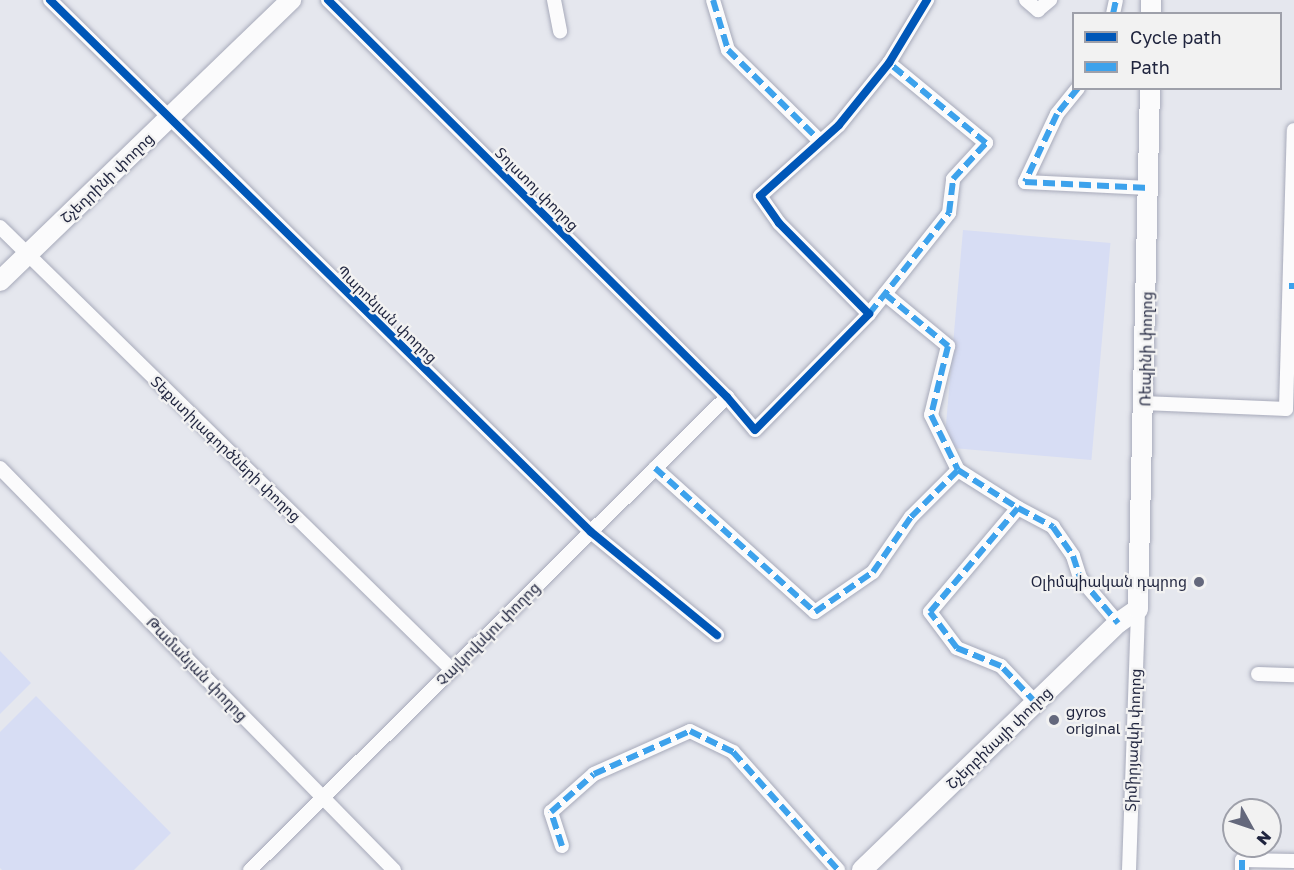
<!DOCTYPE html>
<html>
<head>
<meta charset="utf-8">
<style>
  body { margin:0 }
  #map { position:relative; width:1294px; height:870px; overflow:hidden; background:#e5e7ee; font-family:"Golos Text","Noto Sans Armenian",sans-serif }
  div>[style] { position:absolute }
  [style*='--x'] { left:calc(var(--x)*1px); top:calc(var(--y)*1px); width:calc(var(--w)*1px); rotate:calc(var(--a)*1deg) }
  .green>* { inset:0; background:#d7ddf4; transform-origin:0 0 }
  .roads { filter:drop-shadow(0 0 2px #a7aaba) drop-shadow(0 0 2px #a7aaba) }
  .street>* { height:14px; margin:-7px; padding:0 7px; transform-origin:7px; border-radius:7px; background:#fbfbfc }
  .secondary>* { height:20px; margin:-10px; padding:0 10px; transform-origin:10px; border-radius:10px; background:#fbfbfc }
  .quiet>* { height:6px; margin-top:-3px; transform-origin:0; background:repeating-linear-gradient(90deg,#3da2ec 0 12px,transparent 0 18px) }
  .cycleway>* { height:8px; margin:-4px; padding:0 4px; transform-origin:4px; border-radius:4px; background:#0057b8 }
  .dots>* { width:16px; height:16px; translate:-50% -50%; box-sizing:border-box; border:3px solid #f2f2f2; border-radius:50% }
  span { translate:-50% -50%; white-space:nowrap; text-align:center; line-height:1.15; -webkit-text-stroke:4.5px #f2f2f2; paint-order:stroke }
  .street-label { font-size:15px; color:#1f243e }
  .poi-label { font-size:15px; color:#1f243e }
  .right { translate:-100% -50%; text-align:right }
  .left { translate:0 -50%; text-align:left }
  .legend { position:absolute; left:1072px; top:12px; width:210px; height:78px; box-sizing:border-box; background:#f2f2f2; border:2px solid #9ea0aa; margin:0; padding:8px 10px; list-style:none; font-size:18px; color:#1f243e }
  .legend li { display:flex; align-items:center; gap:12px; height:30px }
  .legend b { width:30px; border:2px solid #9ea0aa }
  .north { position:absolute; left:1222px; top:798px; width:60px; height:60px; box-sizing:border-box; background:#f2f2f2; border:2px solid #9ea0aa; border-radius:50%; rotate:130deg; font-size:16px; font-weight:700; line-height:24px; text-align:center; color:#1f243e }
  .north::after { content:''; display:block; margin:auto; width:21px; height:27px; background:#64687c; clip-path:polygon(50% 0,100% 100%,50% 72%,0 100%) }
</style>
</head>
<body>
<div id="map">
  <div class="green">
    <div style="left:963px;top:230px;width:148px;height:218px;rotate:5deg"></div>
    <div style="clip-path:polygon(0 651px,31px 683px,0 714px)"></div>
    <div style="clip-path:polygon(36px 696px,171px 833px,134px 870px,2px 870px,0 868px,0 732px)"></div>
  </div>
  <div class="roads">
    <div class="street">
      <div style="--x:50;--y:0;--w:759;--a:44.52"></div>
      <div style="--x:591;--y:532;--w:163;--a:39.3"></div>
      <div style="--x:328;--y:0;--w:563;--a:44.86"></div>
      <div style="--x:727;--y:397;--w:43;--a:49.7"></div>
      <div style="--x:755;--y:430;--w:163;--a:-45.5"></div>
      <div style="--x:869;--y:314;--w:128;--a:-134.7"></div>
      <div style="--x:779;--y:223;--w:33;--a:-125"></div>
      <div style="--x:760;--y:196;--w:106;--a:-41.9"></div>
      <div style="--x:839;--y:125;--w:80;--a:-51.1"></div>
      <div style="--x:889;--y:63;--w:74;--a:-58.9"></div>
      <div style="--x:554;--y:0;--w:32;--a:79"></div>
      <div style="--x:713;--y:0;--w:52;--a:73.3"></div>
      <div style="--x:728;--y:50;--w:129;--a:44.7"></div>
      <div style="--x:1026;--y:0;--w:16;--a:40"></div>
      <div style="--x:1038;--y:10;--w:16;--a:-40"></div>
      <div style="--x:1113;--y:14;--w:14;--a:-78"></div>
      <div style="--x:1078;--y:88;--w:33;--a:129"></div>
      <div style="--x:1057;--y:114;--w:75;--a:115.2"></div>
      <div style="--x:1025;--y:182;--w:124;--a:2.8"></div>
      <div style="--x:0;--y:227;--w:633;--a:44.42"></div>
      <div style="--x:885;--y:294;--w:82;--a:39.5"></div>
      <div style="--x:948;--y:346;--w:71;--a:103.8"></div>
      <div style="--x:931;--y:415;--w:61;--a:63.9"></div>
      <div style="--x:869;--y:314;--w:129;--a:-51.6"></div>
      <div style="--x:949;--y:213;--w:34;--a:-83"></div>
      <div style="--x:953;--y:179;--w:49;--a:-47.5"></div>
      <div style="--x:986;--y:143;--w:126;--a:-140.5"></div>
      <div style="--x:1144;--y:403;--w:142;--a:2.4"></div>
      <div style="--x:1286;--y:409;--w:279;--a:-88.4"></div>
      <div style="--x:0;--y:468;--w:563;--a:45.58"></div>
      <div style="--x:655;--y:468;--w:215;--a:42"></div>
      <div style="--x:815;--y:612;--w:70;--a:-34.6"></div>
      <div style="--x:873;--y:572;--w:67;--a:-55.4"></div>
      <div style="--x:911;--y:517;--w:66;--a:-45"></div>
      <div style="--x:958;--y:470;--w:71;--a:32.3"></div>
      <div style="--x:1258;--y:674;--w:36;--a:2"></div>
      <div style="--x:1036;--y:703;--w:51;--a:-133.4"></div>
      <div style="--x:1001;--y:666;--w:48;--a:-157.8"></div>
      <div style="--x:957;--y:648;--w:45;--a:-126.9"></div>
      <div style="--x:930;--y:612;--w:136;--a:-49.8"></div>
      <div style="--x:1018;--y:508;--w:40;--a:28"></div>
      <div style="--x:1053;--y:527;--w:35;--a:55"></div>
      <div style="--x:1073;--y:556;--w:23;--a:72"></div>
      <div style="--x:1080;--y:578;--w:59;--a:49.8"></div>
      <div style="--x:562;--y:846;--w:36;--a:-108"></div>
      <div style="--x:551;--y:812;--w:57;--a:-41.5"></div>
      <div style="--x:594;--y:774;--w:105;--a:-24.1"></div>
      <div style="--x:690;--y:731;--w:48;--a:26"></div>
      <div style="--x:733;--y:752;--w:158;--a:48.3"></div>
      <div style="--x:250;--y:870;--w:672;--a:-44.76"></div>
      <div style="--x:1129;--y:870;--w:261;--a:-88"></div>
      <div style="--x:1242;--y:870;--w:10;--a:-90"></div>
      <div style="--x:1242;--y:860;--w:52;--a:1.1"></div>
    </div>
    <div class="secondary">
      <div style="--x:1151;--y:14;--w:14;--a:-90"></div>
      <div style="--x:0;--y:281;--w:405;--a:-44"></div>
      <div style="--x:862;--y:870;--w:356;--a:-44"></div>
      <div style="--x:1118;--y:623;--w:24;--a:-35"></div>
      <div style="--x:1138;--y:609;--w:521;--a:-88.68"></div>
    </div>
  </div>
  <div class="quiet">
    <div style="--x:713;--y:0;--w:52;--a:73.3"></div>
    <div style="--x:728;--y:50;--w:129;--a:44.7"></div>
    <div style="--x:1113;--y:14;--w:14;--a:-78"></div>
    <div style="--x:1078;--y:88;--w:33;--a:129"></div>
    <div style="--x:1057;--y:114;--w:75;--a:115.2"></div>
    <div style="--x:1025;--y:182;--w:124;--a:2.8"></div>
    <div style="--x:1289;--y:286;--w:5;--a:0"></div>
    <div style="--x:885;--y:294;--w:82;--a:39.5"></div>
    <div style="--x:948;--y:346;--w:71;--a:103.8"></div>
    <div style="--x:931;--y:415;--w:61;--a:63.9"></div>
    <div style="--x:869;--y:314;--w:129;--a:-51.6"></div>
    <div style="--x:949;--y:213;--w:34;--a:-83"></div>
    <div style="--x:953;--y:179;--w:49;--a:-47.5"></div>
    <div style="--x:986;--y:143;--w:126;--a:-140.5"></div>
    <div style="--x:655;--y:468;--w:215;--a:42"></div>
    <div style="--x:815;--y:612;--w:70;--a:-34.6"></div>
    <div style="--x:873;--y:572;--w:67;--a:-55.4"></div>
    <div style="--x:911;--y:517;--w:66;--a:-45"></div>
    <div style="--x:958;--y:470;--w:71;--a:32.3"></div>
    <div style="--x:1036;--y:703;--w:51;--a:-133.4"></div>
    <div style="--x:1001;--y:666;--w:48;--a:-157.8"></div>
    <div style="--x:957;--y:648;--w:45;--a:-126.9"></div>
    <div style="--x:930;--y:612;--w:136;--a:-49.8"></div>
    <div style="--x:1018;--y:508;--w:40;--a:28"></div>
    <div style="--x:1053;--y:527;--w:35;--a:55"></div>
    <div style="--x:1073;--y:556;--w:23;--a:72"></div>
    <div style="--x:1080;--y:578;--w:59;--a:49.8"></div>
    <div style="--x:562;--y:846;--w:36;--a:-108"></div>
    <div style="--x:551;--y:812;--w:57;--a:-41.5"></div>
    <div style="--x:594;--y:774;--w:105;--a:-24.1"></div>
    <div style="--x:690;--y:731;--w:48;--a:26"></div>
    <div style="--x:733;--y:752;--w:158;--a:48.3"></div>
    <div style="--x:1242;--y:870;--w:10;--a:-90"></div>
  </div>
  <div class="cycleway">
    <div style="--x:50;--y:0;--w:759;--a:44.52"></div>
    <div style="--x:591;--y:532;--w:163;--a:39.3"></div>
    <div style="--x:328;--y:0;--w:563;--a:44.86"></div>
    <div style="--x:727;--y:397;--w:43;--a:49.7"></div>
    <div style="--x:755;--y:430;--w:163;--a:-45.5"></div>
    <div style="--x:869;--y:314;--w:128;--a:-134.7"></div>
    <div style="--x:779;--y:223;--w:33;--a:-125"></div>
    <div style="--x:760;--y:196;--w:106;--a:-41.9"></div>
    <div style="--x:839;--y:125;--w:80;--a:-51.1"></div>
    <div style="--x:889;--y:63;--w:74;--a:-58.9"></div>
  </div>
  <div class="dots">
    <div style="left:1199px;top:582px;background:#64687c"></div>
    <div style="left:1054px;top:720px;background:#64687c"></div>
  </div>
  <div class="street-label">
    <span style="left:107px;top:178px;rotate:-44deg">Շչեդրինի փողոց</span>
    <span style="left:537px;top:189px;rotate:45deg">Տոլստոյ փողոց</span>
    <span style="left:387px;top:314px;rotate:44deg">Պարոնյան փողոց</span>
    <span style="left:1146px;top:349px;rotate:-89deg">Ռեպինի փողոց</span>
    <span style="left:226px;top:449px;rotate:44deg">Տեքստիլագործների փողոց</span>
    <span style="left:488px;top:634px;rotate:-45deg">Չայկովսկու փողոց</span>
    <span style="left:197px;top:669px;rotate:46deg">Թամանյան փողոց</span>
    <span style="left:999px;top:738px;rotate:-44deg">Շչերբինայի փողոց</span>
    <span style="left:1133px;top:740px;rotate:-88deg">Տիմիրյազևի փողոց</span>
  </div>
  <div class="poi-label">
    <span class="right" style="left:1187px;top:582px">Օլիմպիական դպրոց</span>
    <span class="left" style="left:1066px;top:720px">gyros<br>original</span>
  </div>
  <ul class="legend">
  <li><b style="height:8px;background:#0057b8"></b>Cycle path</li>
  <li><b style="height:8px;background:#3da2ec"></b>Path</li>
  </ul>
  <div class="north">N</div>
</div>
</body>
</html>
